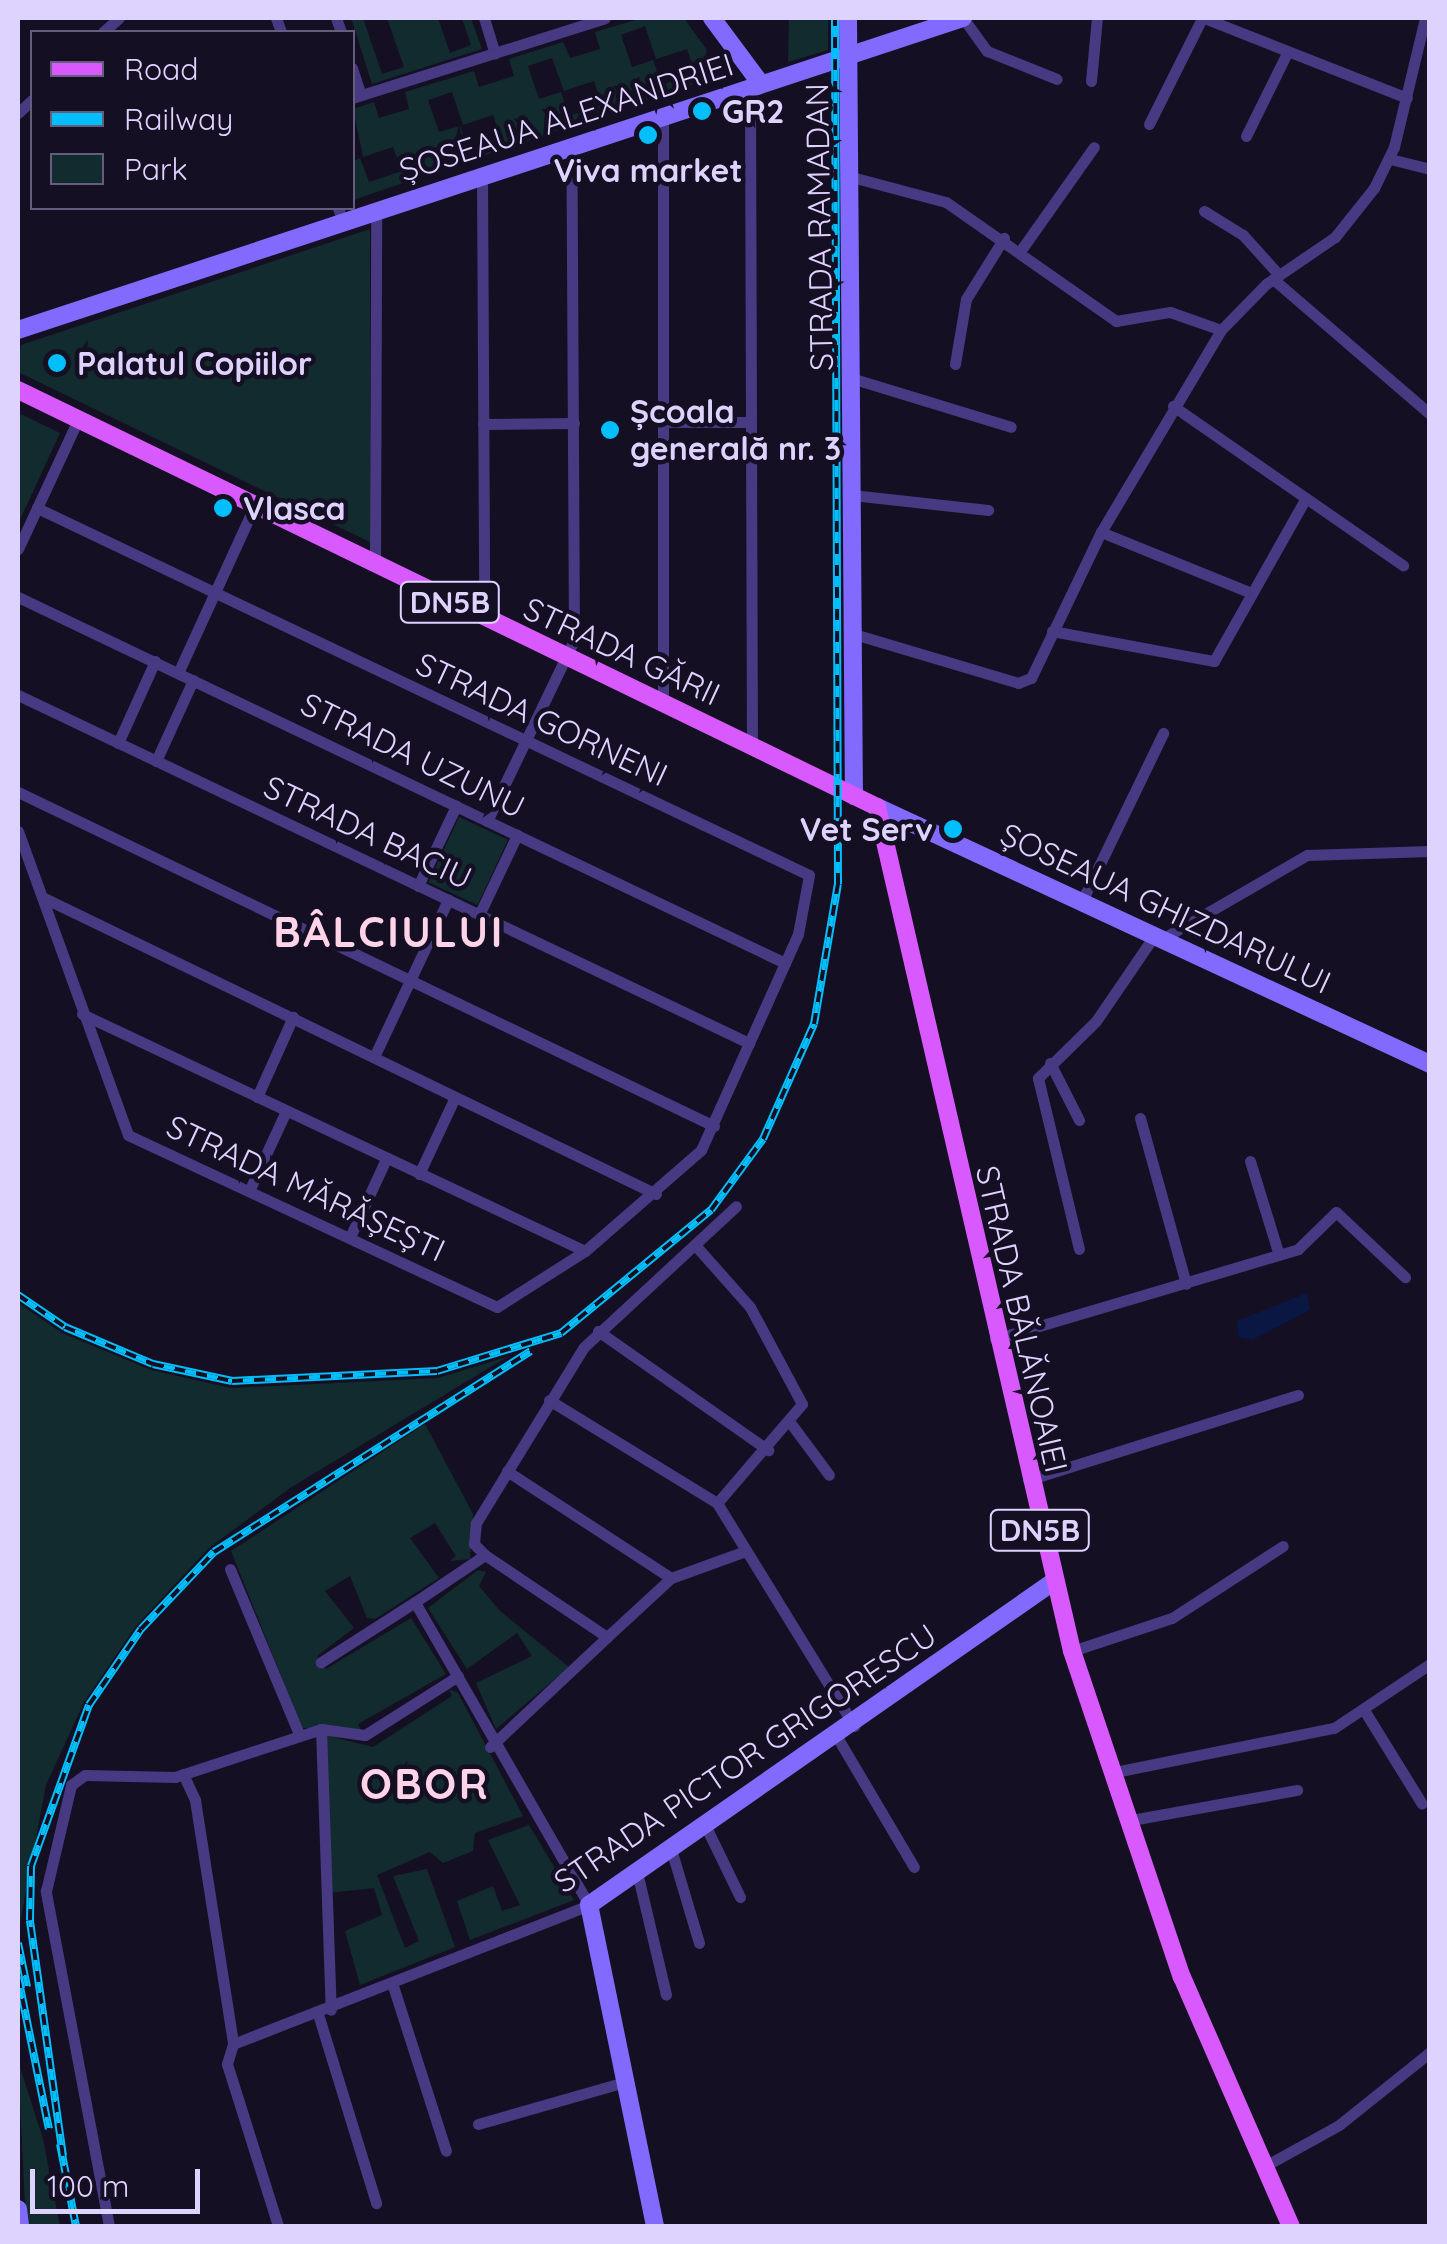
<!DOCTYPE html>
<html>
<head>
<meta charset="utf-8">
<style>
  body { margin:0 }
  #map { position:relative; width:1447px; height:2244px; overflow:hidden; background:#150f24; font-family:Quicksand,sans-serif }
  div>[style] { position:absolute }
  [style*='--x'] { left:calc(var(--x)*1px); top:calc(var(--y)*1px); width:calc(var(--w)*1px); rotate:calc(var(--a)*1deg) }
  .green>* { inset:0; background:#122b2e; transform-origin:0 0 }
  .water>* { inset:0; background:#0a1742 }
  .street>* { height:11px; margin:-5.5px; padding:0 5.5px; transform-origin:5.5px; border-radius:5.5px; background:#473a83 }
  .secondary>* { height:18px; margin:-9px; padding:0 9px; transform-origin:9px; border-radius:9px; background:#826afe }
  .primary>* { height:18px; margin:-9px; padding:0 9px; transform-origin:9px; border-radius:9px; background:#d85afe }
  .rail>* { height:8px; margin-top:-4px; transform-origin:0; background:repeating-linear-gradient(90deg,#150f24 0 11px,#01bffc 0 22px); box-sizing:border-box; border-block:2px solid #01bffc }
  .dots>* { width:28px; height:28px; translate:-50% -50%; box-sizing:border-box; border:5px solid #150f24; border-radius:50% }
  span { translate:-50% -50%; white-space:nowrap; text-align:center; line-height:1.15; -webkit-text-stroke:9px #150f24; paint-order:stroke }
  .shield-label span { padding:2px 8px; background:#150f24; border:2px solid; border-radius:8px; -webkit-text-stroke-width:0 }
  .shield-label { font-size:30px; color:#ded2ff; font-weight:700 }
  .poi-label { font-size:32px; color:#ded2ff; font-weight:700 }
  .left { translate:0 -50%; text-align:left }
  .right { translate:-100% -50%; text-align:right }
  .street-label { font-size:32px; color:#ded2ff }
  .district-label { font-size:42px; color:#ffd4e9; font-weight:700; letter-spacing:2.5px }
  .frame { position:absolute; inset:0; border:20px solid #ded2ff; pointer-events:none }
  .legend { position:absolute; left:30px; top:30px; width:325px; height:180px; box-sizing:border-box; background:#150f24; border:2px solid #655d7c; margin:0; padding:12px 18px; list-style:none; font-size:30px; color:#ded2ff }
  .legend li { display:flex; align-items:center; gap:20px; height:50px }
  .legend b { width:50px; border:2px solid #655d7c }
  .scale { position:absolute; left:30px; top:2169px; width:170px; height:45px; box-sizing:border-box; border:5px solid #ded2ff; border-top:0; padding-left:12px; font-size:30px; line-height:35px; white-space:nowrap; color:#ded2ff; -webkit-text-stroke:8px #150f24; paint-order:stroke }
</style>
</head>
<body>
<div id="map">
  <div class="green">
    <div style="clip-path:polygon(351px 18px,363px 18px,382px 74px,404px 67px,387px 18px,438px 18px,450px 53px,471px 45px,462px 18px,471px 18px,482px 49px,372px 84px)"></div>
    <div style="clip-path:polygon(evenodd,642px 18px,684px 18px,724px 74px,353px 200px,353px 161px,360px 158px,369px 182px,402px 171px,393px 147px,363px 157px,353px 109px,374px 102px,379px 118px,409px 109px,405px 92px,474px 71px,479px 87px,514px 76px,509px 59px,563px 42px,570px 58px,600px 49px,595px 32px,642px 18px,645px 26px,656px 59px,687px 49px,695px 73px,662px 85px,653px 60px,632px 67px,621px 35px,645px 26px,642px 18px,552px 58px,564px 91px,594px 81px,602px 105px,569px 116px,561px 92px,539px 99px,528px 66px,552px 58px,642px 18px,452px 92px,463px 125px,493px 115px,501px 139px,469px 150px,460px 126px,439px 132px,428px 100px,452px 92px)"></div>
    <div style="clip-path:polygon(789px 18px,828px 18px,828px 50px,788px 62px)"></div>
    <div style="clip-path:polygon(370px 229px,370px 542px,18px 372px,21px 345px)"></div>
    <div style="clip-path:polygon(21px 414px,60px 433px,18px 524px,18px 425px)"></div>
    <div style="left:459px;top:817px;width:54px;height:72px;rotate:25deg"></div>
    <div style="clip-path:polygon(18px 1303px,62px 1333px,151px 1370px,231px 1388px,438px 1378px,507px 1357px,290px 1488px,209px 1548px,136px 1626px,84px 1702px,46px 1785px,20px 1923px)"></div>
    <div style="clip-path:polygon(425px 1424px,473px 1514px,470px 1559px,450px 1561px,456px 1556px,435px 1523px,410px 1538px,439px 1578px,375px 1619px,367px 1618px,350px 1576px,325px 1591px,354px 1628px,317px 1656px,326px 1669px,411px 1618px,446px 1674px,358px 1724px,361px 1730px,302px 1728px,231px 1551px)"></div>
    <div style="clip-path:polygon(478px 1570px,486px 1572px,479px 1586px,500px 1611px,569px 1667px,496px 1729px,476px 1683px,532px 1656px,517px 1633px,467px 1669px,428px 1608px)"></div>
    <div style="clip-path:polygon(449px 1689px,458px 1693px,523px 1816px,475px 1833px,473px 1851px,443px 1863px,430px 1852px,377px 1875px,405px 1948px,419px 1941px,393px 1876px,427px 1869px,455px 1947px,360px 1985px,345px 1931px,382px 1915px,374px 1888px,328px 1893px,325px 1735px,373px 1747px,452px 1696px)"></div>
    <div style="clip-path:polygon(529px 1825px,574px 1900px,470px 1940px,457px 1901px,493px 1886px,502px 1911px,520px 1905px,488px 1840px)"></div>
    <div style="clip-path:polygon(18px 2061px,43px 2139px,60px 2226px,26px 2226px)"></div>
  </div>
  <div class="water">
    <div style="clip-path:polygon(1307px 1293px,1310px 1310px,1252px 1340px,1238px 1337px,1237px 1321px)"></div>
  </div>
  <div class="street">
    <div style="--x:276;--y:18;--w:15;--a:70"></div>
    <div style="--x:336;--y:18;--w:15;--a:70"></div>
    <div style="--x:484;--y:18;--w:37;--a:73"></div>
    <div style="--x:963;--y:18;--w:41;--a:54"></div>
    <div style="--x:987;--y:51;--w:75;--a:21.8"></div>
    <div style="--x:1204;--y:18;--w:218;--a:21.5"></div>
    <div style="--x:103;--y:32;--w:21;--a:-41"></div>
    <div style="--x:352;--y:68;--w:28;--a:72"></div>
    <div style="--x:1091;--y:81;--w:63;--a:-84.6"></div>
    <div style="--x:750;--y:88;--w:658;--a:89.83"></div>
    <div style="--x:352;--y:98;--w:265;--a:-17.5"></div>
    <div style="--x:18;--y:113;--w:19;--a:-43"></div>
    <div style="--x:1149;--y:124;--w:119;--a:-63.4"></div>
    <div style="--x:1246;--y:136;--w:93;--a:-63.7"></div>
    <div style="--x:1390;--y:159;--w:41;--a:14"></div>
    <div style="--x:482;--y:176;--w:442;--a:89.7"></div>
    <div style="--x:848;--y:176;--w:101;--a:14.9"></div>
    <div style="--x:946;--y:202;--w:208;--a:35"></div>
    <div style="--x:1116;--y:321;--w:55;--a:-9.5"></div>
    <div style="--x:1170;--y:312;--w:54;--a:19.4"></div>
    <div style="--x:338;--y:208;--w:15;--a:70"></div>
    <div style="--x:1204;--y:211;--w:46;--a:31.6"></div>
    <div style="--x:1243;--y:235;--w:54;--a:48"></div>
    <div style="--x:1021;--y:250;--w:126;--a:-54.7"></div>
    <div style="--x:1273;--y:279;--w:207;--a:40.7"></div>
    <div style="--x:955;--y:364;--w:66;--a:-80.4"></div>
    <div style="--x:966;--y:299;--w:72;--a:-58.1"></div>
    <div style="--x:851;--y:378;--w:167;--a:17"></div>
    <div style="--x:1173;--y:406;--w:280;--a:34.7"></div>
    <div style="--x:662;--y:422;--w:89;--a:0"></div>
    <div style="--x:483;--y:424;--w:91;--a:-0.6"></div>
    <div style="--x:852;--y:495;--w:137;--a:6.3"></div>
    <div style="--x:1101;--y:532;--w:160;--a:22.1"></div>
    <div style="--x:18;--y:549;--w:140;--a:-65.1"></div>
    <div style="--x:375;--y:566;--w:355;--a:-89.8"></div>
    <div style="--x:18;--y:597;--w:850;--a:25.51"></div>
    <div style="--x:1052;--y:631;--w:165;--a:10.5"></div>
    <div style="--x:1214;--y:661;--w:187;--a:-60.6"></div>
    <div style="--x:854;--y:634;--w:171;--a:16.6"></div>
    <div style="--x:1018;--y:683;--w:14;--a:-21"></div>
    <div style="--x:1031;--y:678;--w:162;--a:-64.4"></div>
    <div style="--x:1101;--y:532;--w:235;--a:-59.3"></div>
    <div style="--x:1221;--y:330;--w:64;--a:-45.6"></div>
    <div style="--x:1266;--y:284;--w:83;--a:-34.3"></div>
    <div style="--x:1335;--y:237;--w:63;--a:-51.5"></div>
    <div style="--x:1374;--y:188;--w:46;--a:-64"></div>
    <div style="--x:1394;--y:147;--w:133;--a:-76.5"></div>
    <div style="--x:178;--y:673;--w:183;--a:-65.4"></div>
    <div style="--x:18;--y:695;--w:810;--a:25.46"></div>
    <div style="--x:663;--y:703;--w:587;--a:-90"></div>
    <div style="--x:118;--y:743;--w:90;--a:-65.7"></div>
    <div style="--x:156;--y:761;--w:89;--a:-65.4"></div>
    <div style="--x:18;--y:792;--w:772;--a:25.64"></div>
    <div style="--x:487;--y:821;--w:201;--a:-64.3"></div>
    <div style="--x:574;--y:640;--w:493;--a:-90.3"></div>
    <div style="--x:18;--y:831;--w:323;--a:70.1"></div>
    <div style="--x:128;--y:1135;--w:407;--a:25"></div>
    <div style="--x:497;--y:1307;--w:104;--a:-32.5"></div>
    <div style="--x:585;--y:1251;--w:154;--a:-41"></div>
    <div style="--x:701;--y:1150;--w:237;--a:-65.8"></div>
    <div style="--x:798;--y:934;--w:60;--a:-79.4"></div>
    <div style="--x:809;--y:875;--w:855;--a:-154.57"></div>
    <div style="--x:418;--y:886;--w:89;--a:-64.6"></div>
    <div style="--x:42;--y:897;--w:682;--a:25.81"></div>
    <div style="--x:1081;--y:903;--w:189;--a:-64.2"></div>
    <div style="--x:479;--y:915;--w:89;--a:-64.6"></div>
    <div style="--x:1162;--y:939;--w:168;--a:-30.1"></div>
    <div style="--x:1307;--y:855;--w:123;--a:-1.9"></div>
    <div style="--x:82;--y:1014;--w:556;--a:25.23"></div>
    <div style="--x:374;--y:1057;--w:174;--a:-64.8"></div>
    <div style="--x:1050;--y:1063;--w:64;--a:63"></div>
    <div style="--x:257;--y:1097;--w:88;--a:-65.8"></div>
    <div style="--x:1140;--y:1118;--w:172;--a:74.5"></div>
    <div style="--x:1250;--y:1161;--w:98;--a:72.9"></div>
    <div style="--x:419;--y:1174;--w:85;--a:-64.9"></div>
    <div style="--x:250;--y:1189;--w:86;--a:-65.2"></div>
    <div style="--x:350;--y:1237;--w:86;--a:-65.2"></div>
    <div style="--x:695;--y:1245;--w:83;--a:48.4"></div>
    <div style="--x:750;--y:1307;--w:110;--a:61.8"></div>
    <div style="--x:802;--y:1404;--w:130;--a:130.6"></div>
    <div style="--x:1079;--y:1249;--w:176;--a:-103.5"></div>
    <div style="--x:1038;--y:1078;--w:81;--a:-44.5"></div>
    <div style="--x:1096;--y:1021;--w:103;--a:-55.7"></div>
    <div style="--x:598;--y:1331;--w:208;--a:35"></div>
    <div style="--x:995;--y:1339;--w:316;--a:-16.5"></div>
    <div style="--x:1298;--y:1249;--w:53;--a:-44.2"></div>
    <div style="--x:1336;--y:1212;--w:95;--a:43.3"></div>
    <div style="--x:549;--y:1400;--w:197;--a:31.5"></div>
    <div style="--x:717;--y:1503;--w:262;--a:58.4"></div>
    <div style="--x:792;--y:1425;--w:62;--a:53.5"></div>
    <div style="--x:507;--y:1471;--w:196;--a:33.1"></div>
    <div style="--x:1028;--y:1480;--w:283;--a:-17.5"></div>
    <div style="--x:485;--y:1555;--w:147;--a:33.9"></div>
    <div style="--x:607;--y:1637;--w:87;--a:-42.7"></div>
    <div style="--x:671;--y:1578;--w:77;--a:-19.9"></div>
    <div style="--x:230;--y:1569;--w:179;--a:67.3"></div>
    <div style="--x:415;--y:1602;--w:84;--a:-33.9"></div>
    <div style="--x:485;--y:1555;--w:16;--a:-135"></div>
    <div style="--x:474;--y:1544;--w:21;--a:-85"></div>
    <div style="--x:476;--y:1523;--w:206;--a:-58.5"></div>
    <div style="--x:584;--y:1347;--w:207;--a:-42.8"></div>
    <div style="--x:1072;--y:1651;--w:105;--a:-18.3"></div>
    <div style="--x:1172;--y:1618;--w:132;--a:-33"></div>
    <div style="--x:1364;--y:1710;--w:110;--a:58.3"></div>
    <div style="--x:321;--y:1729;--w:281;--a:88"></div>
    <div style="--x:837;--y:1737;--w:151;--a:59.4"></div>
    <div style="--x:490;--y:1747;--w:161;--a:-43.2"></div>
    <div style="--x:1110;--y:1773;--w:228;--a:-11.4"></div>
    <div style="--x:1334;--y:1728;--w:115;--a:-33.7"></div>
    <div style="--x:183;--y:1774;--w:29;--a:65"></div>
    <div style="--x:195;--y:1800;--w:247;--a:81.1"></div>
    <div style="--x:1126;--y:1821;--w:174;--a:-10.3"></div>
    <div style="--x:706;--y:1827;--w:78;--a:64.1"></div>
    <div style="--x:671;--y:1849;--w:98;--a:73.4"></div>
    <div style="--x:637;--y:1872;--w:126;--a:76.7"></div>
    <div style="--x:393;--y:1986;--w:173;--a:72.2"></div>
    <div style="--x:318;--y:2014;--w:198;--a:72.9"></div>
    <div style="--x:233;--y:2044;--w:382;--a:-21.3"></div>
    <div style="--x:589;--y:1905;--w:349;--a:-119.9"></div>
    <div style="--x:415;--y:1602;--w:112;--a:147.4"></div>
    <div style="--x:233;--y:2044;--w:21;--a:107"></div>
    <div style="--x:227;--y:2064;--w:170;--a:72.5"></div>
    <div style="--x:478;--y:2124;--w:149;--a:-16"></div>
    <div style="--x:1263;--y:2167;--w:87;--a:-28.9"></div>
    <div style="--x:1339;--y:2125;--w:117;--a:-38.7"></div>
    <div style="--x:109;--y:2226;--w:341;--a:-100.7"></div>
    <div style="--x:46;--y:1891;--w:109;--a:-76.7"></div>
    <div style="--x:71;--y:1785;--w:17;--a:-36"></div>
    <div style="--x:85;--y:1775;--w:90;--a:1.3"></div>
    <div style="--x:175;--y:1777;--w:154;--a:-18.2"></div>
    <div style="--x:321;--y:1729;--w:44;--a:7.8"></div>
    <div style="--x:365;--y:1735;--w:110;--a:-32.4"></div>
  </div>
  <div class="secondary">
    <div style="--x:712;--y:18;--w:82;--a:53.4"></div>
    <div style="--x:848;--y:18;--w:778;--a:89.56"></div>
    <div style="--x:18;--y:330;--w:995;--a:-18.27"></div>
    <div style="--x:877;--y:807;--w:610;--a:24.93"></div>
    <div style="--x:18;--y:2209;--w:17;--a:83"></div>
    <div style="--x:655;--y:2226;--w:328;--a:-101.6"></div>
    <div style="--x:589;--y:1905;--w:565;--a:-34.84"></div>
  </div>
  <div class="primary">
    <div style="--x:18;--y:390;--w:955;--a:25.89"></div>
    <div style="--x:877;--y:807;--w:866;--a:76.99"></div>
    <div style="--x:1072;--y:1651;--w:344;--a:71.4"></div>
    <div style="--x:1182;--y:1977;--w:272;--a:66.4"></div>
  </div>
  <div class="rail">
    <div style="--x:18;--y:1295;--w:57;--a:34.2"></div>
    <div style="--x:65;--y:1327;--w:95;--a:22.8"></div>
    <div style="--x:153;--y:1364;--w:81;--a:12.1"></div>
    <div style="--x:232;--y:1381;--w:205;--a:-2.8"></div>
    <div style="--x:437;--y:1371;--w:130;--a:-17"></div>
    <div style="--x:561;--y:1333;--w:194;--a:-39.4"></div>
    <div style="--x:711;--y:1210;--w:88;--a:-53.8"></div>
    <div style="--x:763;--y:1139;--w:126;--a:-66.1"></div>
    <div style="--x:814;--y:1024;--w:142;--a:-80.3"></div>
    <div style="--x:838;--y:884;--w:866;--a:-90.2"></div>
    <div style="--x:18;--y:1943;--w:45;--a:78.4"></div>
    <div style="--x:18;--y:1977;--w:155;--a:78.5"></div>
    <div style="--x:60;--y:2144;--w:84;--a:79"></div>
    <div style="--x:63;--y:2156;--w:238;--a:-98"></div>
    <div style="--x:30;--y:1920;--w:54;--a:-88.9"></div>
    <div style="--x:31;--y:1866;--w:171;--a:-70.2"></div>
    <div style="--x:89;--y:1705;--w:92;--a:-55.6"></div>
    <div style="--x:141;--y:1629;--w:106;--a:-46.5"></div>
    <div style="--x:214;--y:1552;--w:375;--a:-32.4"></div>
  </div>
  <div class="dots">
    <div style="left:702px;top:111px;background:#01bffc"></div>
    <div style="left:648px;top:135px;background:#01bffc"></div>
    <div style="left:57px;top:363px;background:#01bffc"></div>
    <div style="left:610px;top:430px;background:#01bffc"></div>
    <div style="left:223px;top:508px;background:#01bffc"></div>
    <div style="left:953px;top:829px;background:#01bffc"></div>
  </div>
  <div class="shield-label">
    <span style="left:450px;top:602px">DN5B</span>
    <span style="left:1040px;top:1530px">DN5B</span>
  </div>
  <div class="poi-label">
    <span class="left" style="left:722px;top:111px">GR2</span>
    <span style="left:648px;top:170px">Viva market</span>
    <span class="left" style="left:77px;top:363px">Palatul Copiilor</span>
    <span class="left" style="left:630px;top:430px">Școala<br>generală nr. 3</span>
    <span class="left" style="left:243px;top:508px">Vlasca</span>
    <span class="right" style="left:933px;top:829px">Vet Serv</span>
  </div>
  <div class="street-label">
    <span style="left:566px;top:117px;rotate:-18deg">ȘOSEAUA ALEXANDRIEI</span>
    <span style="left:819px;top:227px;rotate:-91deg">STRADA RAMADAN</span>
    <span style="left:622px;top:651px;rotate:25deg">STRADA GĂRII</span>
    <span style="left:542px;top:719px;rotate:25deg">STRADA GORNENI</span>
    <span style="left:413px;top:755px;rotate:26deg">STRADA UZUNU</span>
    <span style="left:368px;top:832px;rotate:25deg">STRADA BACIU</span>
    <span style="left:1166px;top:908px;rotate:25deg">ȘOSEAUA GHIZDARULUI</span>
    <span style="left:306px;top:1188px;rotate:25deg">STRADA MĂRĂȘEȘTI</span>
    <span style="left:1022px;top:1319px;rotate:77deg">STRADA BĂLĂNOAIEI</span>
    <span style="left:745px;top:1758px;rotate:-34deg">STRADA PICTOR GRIGORESCU</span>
  </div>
  <div class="district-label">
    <span style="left:389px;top:932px">BÂLCIULUI</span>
    <span style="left:425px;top:1784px">OBOR</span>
  </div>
  <div class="frame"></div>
  <ul class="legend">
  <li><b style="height:12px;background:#d85afe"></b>Road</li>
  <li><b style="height:12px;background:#01bffc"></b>Railway</li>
  <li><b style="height:28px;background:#122b2e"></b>Park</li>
  </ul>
  <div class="scale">100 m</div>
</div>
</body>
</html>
